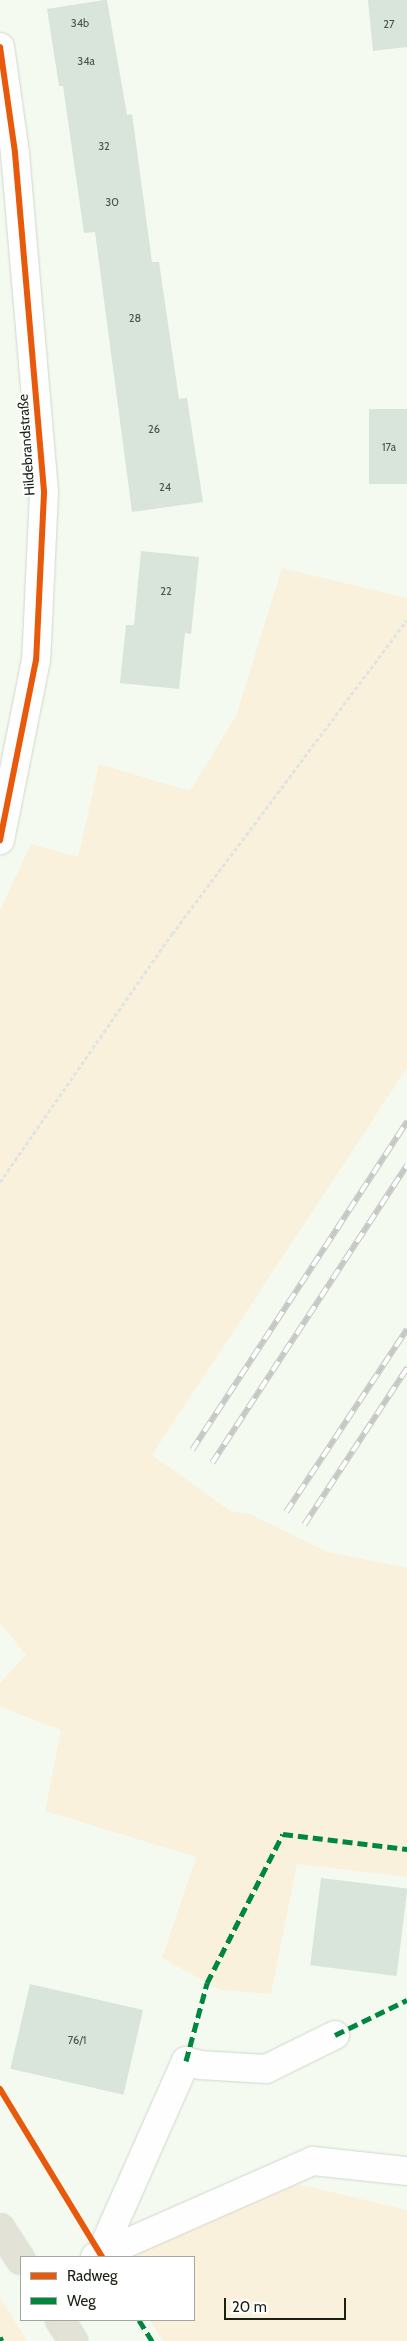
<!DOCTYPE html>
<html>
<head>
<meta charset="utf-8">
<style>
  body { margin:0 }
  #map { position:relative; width:407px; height:2341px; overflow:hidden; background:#f4faf0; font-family:Cabin,sans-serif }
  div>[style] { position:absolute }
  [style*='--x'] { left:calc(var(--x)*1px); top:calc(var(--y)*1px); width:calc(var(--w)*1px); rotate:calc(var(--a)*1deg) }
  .green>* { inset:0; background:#faf1dd }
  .building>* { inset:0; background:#d9e4db; transform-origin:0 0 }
  .path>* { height:3px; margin-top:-1.5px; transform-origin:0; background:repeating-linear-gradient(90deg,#e2e4e1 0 4px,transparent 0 6.5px) }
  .roads { filter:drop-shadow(0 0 1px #d1d7cc) drop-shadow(0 0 1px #d1d7cc) }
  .minor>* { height:28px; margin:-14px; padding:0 14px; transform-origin:14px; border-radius:14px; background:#fdfefd }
  .major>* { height:28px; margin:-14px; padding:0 14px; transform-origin:14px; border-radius:14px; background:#e2e2d6 }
  .rail>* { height:5.5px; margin-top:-2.75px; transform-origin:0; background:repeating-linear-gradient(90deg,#fff 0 11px,#c6c8c5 0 22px); box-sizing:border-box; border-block:1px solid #c6c8c5 }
  .quiet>* { height:5px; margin-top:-2.5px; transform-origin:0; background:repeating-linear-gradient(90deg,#00873e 0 10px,transparent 0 15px) }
  .cycleway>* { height:6px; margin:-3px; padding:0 3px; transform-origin:3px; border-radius:3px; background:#e8590c }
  span { translate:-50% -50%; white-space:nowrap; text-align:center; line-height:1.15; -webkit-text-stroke:4px #fff; paint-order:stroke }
  .number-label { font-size:11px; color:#4b5348 }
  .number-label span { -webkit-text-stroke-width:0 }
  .street-label { font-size:14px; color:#192014 }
  .legend { position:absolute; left:20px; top:2256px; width:175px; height:65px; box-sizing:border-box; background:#fff; border:1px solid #a3a6a1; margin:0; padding:6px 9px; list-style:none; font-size:15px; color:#192014 }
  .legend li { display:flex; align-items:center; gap:10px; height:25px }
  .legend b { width:25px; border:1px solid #a3a6a1 }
  .scale { position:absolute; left:224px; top:2298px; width:122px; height:22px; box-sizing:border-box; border:2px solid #192014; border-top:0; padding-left:6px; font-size:15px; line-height:18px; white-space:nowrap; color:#192014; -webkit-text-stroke:4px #fff; paint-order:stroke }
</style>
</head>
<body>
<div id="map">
  <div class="green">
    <div style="clip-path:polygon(282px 568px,407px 598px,407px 1068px,152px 1455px,232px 1512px,248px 1513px,328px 1552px,407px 1568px,407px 1877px,297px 1864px,271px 1994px,221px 1990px,162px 1958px,196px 1857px,45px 1811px,61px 1730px,0 1707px,0 1683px,26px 1655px,0 1623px,0 910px,31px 844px,78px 857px,99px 764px,190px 791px,236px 716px)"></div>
    <div style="clip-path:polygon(298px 2184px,407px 2210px,407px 2341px,163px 2341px,150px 2320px,194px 2320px,194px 2257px,123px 2257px)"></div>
    <div style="clip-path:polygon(0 2297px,27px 2341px,0 2341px)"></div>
  </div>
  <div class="building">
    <div style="clip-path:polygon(104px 0,107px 0,127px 115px,132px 114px,152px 262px,159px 262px,179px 399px,187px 398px,203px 502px,132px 512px,95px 232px,84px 233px,63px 86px,59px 86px,47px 9px)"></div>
    <div style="clip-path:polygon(368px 0,407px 0,407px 47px,373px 51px)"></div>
    <div style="left:407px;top:409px;width:75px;height:38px;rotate:90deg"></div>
    <div style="clip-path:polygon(141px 551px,199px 557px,191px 634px,185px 633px,179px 689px,120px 683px,126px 625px,134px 625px)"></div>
    <div style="left:321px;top:1878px;width:87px;height:88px;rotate:7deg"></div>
    <div style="left:30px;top:1984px;width:116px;height:87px;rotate:13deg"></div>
  </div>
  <div class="path">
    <div style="--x:0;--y:1182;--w:302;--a:-55.3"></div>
    <div style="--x:172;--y:934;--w:392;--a:-53.2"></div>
  </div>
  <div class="roads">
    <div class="minor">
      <div style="--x:0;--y:47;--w:107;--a:81.9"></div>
      <div style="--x:15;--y:153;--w:341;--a:85.1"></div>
      <div style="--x:44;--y:493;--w:167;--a:92.7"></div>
      <div style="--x:36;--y:660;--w:184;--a:101.3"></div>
      <div style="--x:100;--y:2255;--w:212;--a:-66.1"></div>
      <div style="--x:186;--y:2061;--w:15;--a:16"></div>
      <div style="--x:200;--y:2065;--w:66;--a:3.5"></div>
      <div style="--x:266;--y:2069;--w:77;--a:-26.2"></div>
      <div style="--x:95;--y:2257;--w:238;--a:-23.8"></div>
      <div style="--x:313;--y:2161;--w:95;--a:6.1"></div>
    </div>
    <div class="major">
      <div style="--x:0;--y:2228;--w:38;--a:57"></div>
      <div style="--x:60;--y:2320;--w:25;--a:58"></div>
    </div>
  </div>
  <div class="rail">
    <div style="--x:192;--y:1450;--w:393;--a:-56.8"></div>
    <div style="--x:212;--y:1463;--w:356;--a:-56.8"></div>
    <div style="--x:286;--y:1512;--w:219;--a:-56.5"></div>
    <div style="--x:304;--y:1525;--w:188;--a:-56.7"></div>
  </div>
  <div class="quiet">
    <div style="--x:335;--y:2035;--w:80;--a:-25.9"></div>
    <div style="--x:186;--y:2061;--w:81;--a:-74.9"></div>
    <div style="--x:207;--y:1983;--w:167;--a:-63"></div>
    <div style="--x:283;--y:1834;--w:125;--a:6.9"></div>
    <div style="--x:139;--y:2320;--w:25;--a:58"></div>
    <div style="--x:0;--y:2337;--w:4;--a:63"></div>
  </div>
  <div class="cycleway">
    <div style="--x:0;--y:47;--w:107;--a:81.9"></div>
    <div style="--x:15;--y:153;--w:341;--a:85.1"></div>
    <div style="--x:44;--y:493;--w:167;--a:92.7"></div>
    <div style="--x:36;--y:660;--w:184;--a:101.3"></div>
    <div style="--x:0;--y:2089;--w:197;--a:58.7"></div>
  </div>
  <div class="number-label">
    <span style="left:80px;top:23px">34b</span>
    <span style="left:389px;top:24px">27</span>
    <span style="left:86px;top:61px">34a</span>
    <span style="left:104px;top:146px">32</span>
    <span style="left:112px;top:202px">30</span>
    <span style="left:135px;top:318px">28</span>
    <span style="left:154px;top:429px">26</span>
    <span style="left:389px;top:447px">17a</span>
    <span style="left:165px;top:487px">24</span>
    <span style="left:166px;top:591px">22</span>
    <span style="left:77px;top:2040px">76/1</span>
  </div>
  <div class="street-label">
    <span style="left:26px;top:445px;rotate:-94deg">Hildebrandstraße</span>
  </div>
  <ul class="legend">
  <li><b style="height:6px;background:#e8590c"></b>Radweg</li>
  <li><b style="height:6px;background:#00873e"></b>Weg</li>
  </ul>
  <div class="scale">20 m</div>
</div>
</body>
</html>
